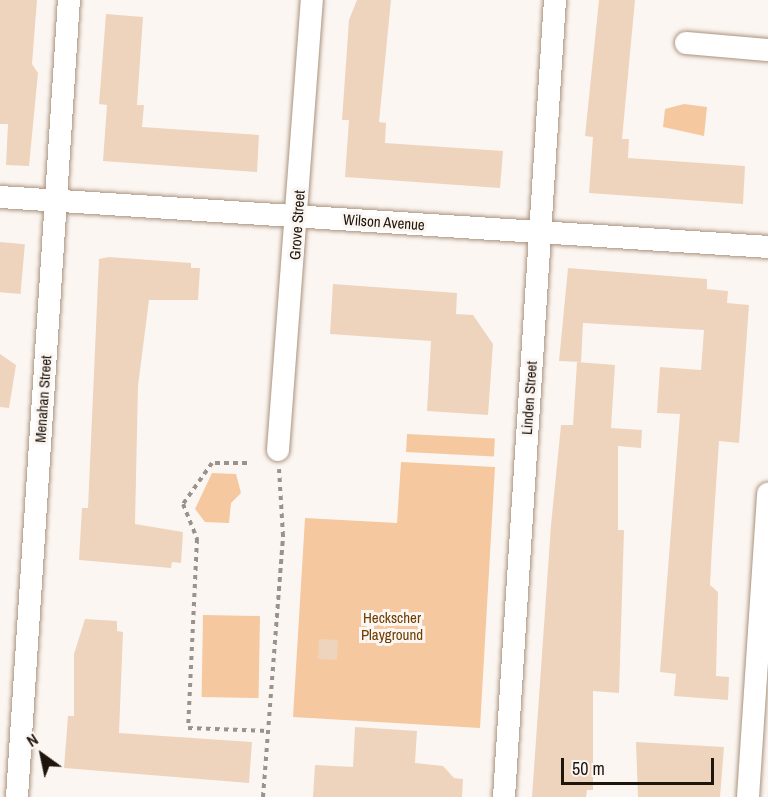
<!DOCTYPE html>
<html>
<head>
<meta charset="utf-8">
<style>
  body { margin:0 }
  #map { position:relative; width:768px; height:797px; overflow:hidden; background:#fcf6f2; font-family:"Archivo Narrow",sans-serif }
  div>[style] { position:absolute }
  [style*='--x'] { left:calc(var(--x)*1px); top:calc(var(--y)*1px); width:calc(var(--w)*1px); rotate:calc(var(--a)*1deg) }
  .green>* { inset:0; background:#f5c8a0; transform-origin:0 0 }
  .building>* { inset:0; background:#eed4bd; transform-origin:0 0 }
  .path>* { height:4px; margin-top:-2px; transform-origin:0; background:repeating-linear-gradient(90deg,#9a928d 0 4.5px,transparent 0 9px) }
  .roads { filter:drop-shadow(0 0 2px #ab937e) drop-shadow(0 0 2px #ab937e) }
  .minor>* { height:22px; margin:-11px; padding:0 11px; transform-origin:11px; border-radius:11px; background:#fff }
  span { translate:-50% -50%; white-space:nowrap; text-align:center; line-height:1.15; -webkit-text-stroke:6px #fcf6f2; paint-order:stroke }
  .street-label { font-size:15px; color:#1e150d }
  .park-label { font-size:15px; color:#6c3c00 }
  .north { position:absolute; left:12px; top:725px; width:60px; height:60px; -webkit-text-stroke:4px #fcf6f2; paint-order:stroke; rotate:327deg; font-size:16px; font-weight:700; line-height:24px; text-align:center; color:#1e150d }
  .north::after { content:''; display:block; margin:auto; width:21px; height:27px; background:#1e150d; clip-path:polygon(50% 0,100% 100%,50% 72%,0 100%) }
  .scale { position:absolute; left:561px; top:758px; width:153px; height:27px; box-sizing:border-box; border:3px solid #1e150d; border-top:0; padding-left:8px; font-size:18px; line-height:21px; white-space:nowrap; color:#1e150d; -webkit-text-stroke:4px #fcf6f2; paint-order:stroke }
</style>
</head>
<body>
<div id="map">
  <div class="green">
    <div style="clip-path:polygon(684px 104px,707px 107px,704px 136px,663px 127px,665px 109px)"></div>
    <div style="left:407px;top:434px;width:88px;height:18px;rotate:3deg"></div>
    <div style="clip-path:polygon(401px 462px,495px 467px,480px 728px,293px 717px,305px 518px,397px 523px)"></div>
    <div style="clip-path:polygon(212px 473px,236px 474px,241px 493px,231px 503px,229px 523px,205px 522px,195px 509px)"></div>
    <div style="left:203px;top:615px;width:57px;height:82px;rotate:1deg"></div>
  </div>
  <div class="building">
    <div style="clip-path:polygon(0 0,37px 0,32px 64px,38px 73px,29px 166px,6px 165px,8px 124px,0 124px)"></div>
    <div style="clip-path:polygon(357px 0,391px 0,379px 122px,386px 123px,385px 143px,503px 151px,500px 188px,345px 177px,349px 120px,342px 120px,349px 20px)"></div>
    <div style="clip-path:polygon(599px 0,635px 0,622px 139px,629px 139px,628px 158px,745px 166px,743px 204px,589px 193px,593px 137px,585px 136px)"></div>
    <div style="clip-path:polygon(106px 14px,143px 17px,137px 105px,144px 105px,142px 127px,259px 135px,257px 172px,103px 161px,107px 105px,99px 104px)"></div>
    <div style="left:0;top:242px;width:25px;height:50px;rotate:5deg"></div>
    <div style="clip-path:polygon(109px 257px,191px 263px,191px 268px,200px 268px,198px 300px,149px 300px,138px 386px,135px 524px,183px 532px,181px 563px,172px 562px,171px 568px,79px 560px,82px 508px,88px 508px,99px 259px)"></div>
    <div style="clip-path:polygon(568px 268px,707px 279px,707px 289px,728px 291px,727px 303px,749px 305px,739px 443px,719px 441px,712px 546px,710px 585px,718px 592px,716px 676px,729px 677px,728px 700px,674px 696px,676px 674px,660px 672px,680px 414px,657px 413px,660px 367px,701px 370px,704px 330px,583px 323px,581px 362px,559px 361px)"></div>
    <div style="clip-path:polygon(333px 284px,457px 293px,456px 314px,473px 315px,493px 344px,488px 415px,427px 411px,431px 341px,330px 334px)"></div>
    <div style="clip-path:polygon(0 354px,16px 365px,9px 408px,0 407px)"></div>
    <div style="clip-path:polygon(577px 362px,615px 365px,611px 428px,642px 430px,641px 448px,618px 446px,618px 530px,624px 530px,619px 693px,593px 691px,593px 790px,587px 790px,586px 797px,532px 797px,551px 525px,561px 425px,573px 425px)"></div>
    <div style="clip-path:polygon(85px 619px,117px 621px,117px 631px,123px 632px,119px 733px,252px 742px,249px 783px,64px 768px,68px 716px,74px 716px,74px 654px)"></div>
    <div style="left:319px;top:639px;width:19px;height:20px;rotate:3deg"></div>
    <div style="clip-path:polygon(355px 727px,417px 731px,415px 763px,443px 766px,454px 778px,463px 779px,462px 797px,313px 797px,315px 765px,353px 767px)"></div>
    <div style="clip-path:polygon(636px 742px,724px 747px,720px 797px,638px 797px)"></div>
  </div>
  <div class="path">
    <div style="--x:247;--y:463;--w:35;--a:180"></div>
    <div style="--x:212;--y:463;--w:50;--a:125.3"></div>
    <div style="--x:183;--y:504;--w:38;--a:68"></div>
    <div style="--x:197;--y:539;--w:189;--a:92.7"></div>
    <div style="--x:188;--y:728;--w:81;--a:2.1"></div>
    <div style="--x:263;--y:797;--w:262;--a:-85.6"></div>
    <div style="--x:283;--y:536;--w:67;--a:-93.4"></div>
  </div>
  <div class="roads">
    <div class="minor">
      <div style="--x:686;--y:43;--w:82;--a:4.9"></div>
      <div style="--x:0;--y:197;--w:770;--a:3.72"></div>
      <div style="--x:278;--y:450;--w:451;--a:-85.7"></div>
      <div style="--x:17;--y:797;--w:799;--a:-86.27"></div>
      <div style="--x:504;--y:797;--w:799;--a:-86.34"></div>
      <div style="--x:748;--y:797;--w:304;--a:-86.2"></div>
    </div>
  </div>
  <div class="street-label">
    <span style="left:384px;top:222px;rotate:4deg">Wilson Avenue</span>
    <span style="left:297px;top:225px;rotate:-86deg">Grove Street</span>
    <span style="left:529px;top:398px;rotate:-86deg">Linden Street</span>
    <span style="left:43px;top:399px;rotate:-86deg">Menahan Street</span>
  </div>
  <div class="park-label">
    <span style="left:392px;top:626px">Heckscher<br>Playground</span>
  </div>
  <div class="north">N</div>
  <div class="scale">50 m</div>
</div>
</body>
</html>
